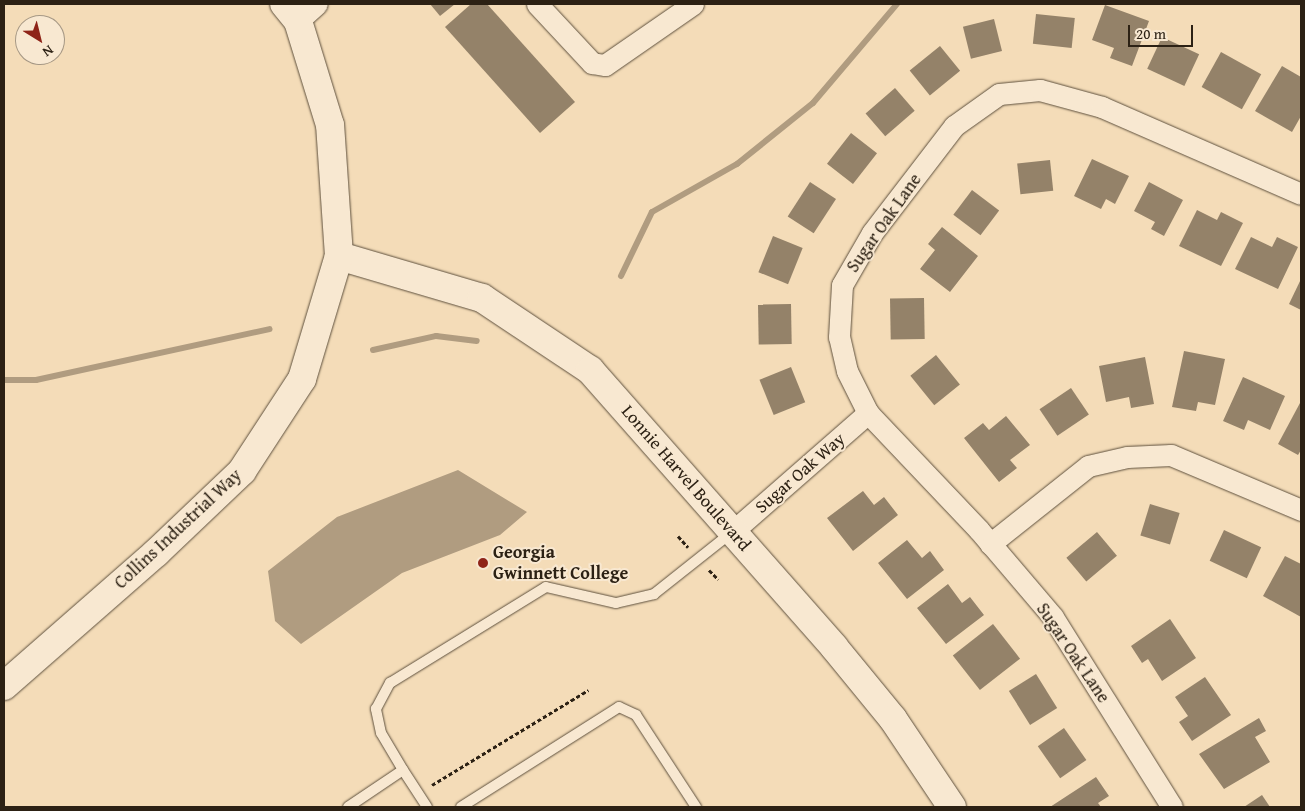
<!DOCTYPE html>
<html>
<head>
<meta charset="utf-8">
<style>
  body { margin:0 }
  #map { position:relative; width:1305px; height:811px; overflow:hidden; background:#f4dcb8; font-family:"Gentium Book Plus",serif }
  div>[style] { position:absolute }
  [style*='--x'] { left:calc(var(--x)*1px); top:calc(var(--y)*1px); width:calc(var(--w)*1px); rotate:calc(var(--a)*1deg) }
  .water>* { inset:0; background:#b09c80 }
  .stream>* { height:6px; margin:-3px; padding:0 3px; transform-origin:3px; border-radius:3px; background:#b09c80 }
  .building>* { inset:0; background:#948269; transform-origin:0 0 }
  .path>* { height:3px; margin-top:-1.5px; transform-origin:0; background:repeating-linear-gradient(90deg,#2c2114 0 4px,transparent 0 6.5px) }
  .roads { filter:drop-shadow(0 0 1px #5e503d) drop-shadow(0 0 1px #5e503d) }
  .lane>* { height:10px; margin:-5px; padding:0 5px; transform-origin:5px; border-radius:5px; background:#f8e8d1 }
  .street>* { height:21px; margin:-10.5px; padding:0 10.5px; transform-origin:10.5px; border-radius:10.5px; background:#f8e8d1 }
  .secondary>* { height:28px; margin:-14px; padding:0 14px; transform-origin:14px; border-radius:14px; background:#f8e8d1 }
  .dots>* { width:14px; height:14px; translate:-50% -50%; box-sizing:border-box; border:2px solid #f8e8d1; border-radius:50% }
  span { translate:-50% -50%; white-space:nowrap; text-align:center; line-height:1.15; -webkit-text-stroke:4px #f8e8d1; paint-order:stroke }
  .street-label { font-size:18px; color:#2c2114 }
  .poi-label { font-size:18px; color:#2c2114; font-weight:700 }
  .left { translate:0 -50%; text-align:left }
  .frame { position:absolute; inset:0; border:5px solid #2c2114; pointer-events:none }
  .north { position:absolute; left:15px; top:15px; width:50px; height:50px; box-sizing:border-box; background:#f8e8d1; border:1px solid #a69885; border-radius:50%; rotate:144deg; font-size:14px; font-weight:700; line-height:20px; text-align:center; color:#2c2114 }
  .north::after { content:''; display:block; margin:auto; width:18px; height:22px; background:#8f2418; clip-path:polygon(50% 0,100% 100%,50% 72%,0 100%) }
  .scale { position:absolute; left:1128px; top:25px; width:65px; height:22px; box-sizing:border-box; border:2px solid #2c2114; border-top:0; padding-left:6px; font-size:15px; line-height:18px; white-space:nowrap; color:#2c2114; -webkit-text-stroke:4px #f8e8d1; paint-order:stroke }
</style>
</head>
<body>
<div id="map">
  <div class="water">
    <div style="clip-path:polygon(458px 470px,527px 512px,500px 535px,402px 573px,301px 644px,275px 621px,268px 571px,337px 517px)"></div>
  </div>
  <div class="stream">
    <div style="--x:621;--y:276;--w:71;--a:-64.2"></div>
    <div style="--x:652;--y:212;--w:98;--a:-29.5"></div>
    <div style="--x:737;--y:164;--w:97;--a:-38.8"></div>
    <div style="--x:813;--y:103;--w:130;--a:-49.7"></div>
    <div style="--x:373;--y:350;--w:65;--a:-12.5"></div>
    <div style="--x:436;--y:336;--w:41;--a:7"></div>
    <div style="--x:4;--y:380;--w:32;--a:0"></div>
    <div style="--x:36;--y:380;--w:239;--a:-12.3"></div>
  </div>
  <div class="building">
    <div style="clip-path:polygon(430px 4px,455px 4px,440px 16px)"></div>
    <div style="clip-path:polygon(471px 4px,487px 4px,575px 102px,540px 133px,445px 27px)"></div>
    <div style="clip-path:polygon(1105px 5px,1149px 21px,1132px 66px,1110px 58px,1114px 48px,1092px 40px)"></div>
    <div style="left:1036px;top:14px;width:39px;height:30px;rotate:6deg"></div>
    <div style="left:994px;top:19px;width:33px;height:32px;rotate:76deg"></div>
    <div style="left:1162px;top:37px;width:41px;height:35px;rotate:25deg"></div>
    <div style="left:940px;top:46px;width:32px;height:39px;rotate:51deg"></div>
    <div style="left:1221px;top:52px;width:46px;height:40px;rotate:29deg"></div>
    <div style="clip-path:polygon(1282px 66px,1301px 77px,1301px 116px,1292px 132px,1255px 111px)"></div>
    <div style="left:895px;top:88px;width:30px;height:39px;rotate:49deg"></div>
    <div style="left:851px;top:133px;width:33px;height:39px;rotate:38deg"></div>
    <div style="clip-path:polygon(1092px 159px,1129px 176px,1115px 204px,1106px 199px,1101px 209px,1074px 196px)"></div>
    <div style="left:1050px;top:160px;width:31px;height:33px;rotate:84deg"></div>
    <div style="left:810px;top:182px;width:31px;height:41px;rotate:33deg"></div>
    <div style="clip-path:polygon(1149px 182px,1183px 200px,1164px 236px,1151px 229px,1155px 222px,1134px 211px)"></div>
    <div style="left:972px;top:190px;width:34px;height:31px;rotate:37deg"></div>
    <div style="clip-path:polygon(1197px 210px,1217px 220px,1221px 212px,1243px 223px,1221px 266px,1179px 246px)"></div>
    <div style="clip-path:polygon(942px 227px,978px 256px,950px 292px,920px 269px,935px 250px,928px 244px)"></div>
    <div style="left:773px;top:236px;width:32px;height:39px;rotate:22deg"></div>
    <div style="clip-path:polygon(1251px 237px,1272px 247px,1277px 237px,1298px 247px,1278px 289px,1235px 269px)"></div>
    <div style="clip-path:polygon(1301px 279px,1301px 310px,1289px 304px)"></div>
    <div style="left:924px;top:298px;width:41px;height:34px;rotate:89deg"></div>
    <div style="left:791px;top:304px;width:40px;height:33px;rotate:89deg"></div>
    <div style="clip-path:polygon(1184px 351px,1225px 359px,1215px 405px,1198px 402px,1196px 411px,1172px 407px)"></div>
    <div style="left:936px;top:355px;width:38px;height:33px;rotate:51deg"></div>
    <div style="clip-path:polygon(1145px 357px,1154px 404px,1131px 408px,1129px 397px,1106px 402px,1099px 366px)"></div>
    <div style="left:791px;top:367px;width:38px;height:34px;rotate:68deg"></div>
    <div style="clip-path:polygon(1243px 377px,1285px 396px,1270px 430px,1248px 420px,1244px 430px,1223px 421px)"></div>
    <div style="left:1071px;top:388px;width:32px;height:38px;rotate:56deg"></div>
    <div style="clip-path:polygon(1300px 403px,1301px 450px,1298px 455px,1278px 444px)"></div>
    <div style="clip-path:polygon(1006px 416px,1030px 445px,1010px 460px,1017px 468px,999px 482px,964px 438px,983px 423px,989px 430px)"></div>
    <div style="clip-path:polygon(863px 491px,874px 505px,884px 497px,898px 515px,853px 551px,827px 518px)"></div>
    <div style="left:1150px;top:504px;width:31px;height:33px;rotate:17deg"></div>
    <div style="left:1224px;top:530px;width:41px;height:34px;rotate:25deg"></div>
    <div style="left:1097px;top:532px;width:31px;height:40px;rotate:50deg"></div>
    <div style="clip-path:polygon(907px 540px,922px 558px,930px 551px,944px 570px,907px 599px,878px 563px)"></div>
    <div style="clip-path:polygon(1285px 556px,1301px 564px,1301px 617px,1263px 596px)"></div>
    <div style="clip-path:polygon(948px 584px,962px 603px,970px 597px,984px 615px,946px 644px,917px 608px)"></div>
    <div style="clip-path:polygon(1170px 619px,1196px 658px,1162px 681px,1148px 659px,1142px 663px,1131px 646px)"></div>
    <div style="left:993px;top:624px;width:44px;height:51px;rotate:52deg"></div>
    <div style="left:1036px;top:674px;width:40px;height:32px;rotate:58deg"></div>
    <div style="clip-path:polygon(1205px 677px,1231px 715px,1192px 741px,1179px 722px,1188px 716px,1175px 697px)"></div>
    <div style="clip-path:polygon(1259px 718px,1266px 731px,1255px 737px,1270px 762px,1224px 789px,1199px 754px)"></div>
    <div style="left:1064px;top:728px;width:39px;height:32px;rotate:55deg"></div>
    <div style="clip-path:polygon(1096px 777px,1109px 796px,1098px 803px,1101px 807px,1050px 807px)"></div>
    <div style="clip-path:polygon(1262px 795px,1270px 807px,1244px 807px)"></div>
  </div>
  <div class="path">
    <div style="--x:678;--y:536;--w:15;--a:48"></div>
    <div style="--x:709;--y:570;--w:13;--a:45"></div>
    <div style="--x:432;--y:785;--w:183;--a:-31.3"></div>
  </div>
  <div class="roads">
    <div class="lane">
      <div style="--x:403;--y:770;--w:44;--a:57"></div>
      <div style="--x:348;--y:807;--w:66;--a:-33.9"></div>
      <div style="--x:403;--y:770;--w:43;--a:-120.7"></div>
      <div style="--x:381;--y:733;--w:25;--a:-102"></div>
      <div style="--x:376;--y:709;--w:30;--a:-62"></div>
      <div style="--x:390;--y:683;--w:183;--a:-31.6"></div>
      <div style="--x:546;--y:587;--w:72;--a:12.9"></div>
      <div style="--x:616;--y:603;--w:39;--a:-13"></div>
      <div style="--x:654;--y:594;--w:98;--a:-38.4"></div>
      <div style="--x:461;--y:807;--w:187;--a:-32.3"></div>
      <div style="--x:619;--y:707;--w:19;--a:25"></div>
      <div style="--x:636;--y:715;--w:110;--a:56.9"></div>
    </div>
    <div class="street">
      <div style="--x:537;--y:4;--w:81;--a:47"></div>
      <div style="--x:592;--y:63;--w:13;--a:9"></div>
      <div style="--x:605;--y:65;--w:107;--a:-34.7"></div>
      <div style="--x:298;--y:21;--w:25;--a:-42"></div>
      <div style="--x:732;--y:532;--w:181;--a:-41.2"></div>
      <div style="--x:990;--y:544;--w:125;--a:-38.5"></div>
      <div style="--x:1088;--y:466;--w:40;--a:-13"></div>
      <div style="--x:1127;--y:457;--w:44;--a:-2.6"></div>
      <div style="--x:1171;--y:455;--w:141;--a:22.9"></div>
      <div style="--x:1172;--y:807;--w:224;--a:-122.1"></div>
      <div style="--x:1053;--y:617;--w:114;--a:-130.4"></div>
      <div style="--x:979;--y:530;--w:161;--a:-133.5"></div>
      <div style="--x:868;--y:413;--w:47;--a:-116.6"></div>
      <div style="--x:847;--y:371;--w:35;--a:-103"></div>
      <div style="--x:839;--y:337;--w:52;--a:-86.7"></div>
      <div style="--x:842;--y:285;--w:60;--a:-60"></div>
      <div style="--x:872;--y:233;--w:135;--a:-52.5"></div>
      <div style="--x:954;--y:126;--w:55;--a:-35.4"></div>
      <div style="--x:999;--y:94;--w:41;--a:-5.6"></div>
      <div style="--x:1040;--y:90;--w:64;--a:15.3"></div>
      <div style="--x:1102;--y:107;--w:217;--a:23.6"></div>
    </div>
    <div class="secondary">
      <div style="--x:339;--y:256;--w:149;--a:16.4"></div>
      <div style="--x:482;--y:298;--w:130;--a:33.7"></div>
      <div style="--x:590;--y:370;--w:369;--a:48.6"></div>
      <div style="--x:834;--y:647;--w:93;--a:50.7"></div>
      <div style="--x:893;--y:719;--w:106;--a:56.2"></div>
      <div style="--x:4;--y:686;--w:202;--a:-41.2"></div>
      <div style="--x:156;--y:553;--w:119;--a:-43.6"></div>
      <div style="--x:242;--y:471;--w:110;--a:-56.9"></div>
      <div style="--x:302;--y:379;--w:128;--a:-73.3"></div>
      <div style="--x:339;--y:256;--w:131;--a:-93.9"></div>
      <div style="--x:330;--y:125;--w:109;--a:-107.1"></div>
      <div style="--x:298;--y:21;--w:22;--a:-129"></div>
    </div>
  </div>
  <div class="dots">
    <div style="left:483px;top:563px;background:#8f2418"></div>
  </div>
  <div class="street-label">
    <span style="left:884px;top:223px;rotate:-55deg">Sugar Oak Lane</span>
    <span style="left:800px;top:473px;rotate:-41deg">Sugar Oak Way</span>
    <span style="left:686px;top:478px;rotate:49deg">Lonnie Harvel Boulevard</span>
    <span style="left:178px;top:529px;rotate:-43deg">Collins Industrial Way</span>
    <span style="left:1073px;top:653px;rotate:56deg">Sugar Oak Lane</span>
  </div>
  <div class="poi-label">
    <span class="left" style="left:493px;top:563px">Georgia<br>Gwinnett College</span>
  </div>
  <div class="frame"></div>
  <div class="north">N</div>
  <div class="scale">20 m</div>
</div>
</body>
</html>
